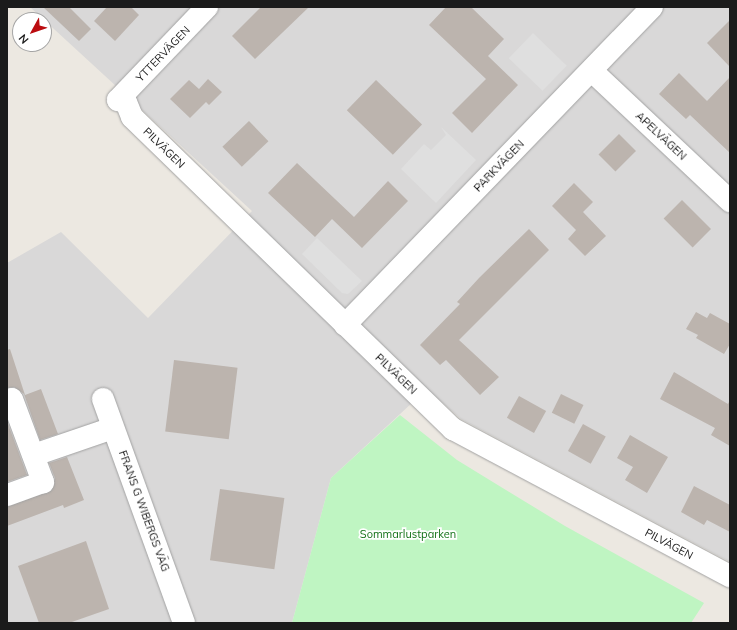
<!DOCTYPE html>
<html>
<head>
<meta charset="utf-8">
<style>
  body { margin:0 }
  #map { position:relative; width:737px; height:630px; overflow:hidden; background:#ece8e1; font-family:Mulish,sans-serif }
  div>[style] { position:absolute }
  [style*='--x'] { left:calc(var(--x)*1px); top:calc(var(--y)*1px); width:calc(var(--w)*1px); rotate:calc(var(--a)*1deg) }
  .residential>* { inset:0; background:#d9d8d8 }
  .park>* { inset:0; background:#bff5c2 }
  .parking>* { inset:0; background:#dfdfdf; transform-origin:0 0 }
  .building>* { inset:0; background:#bcb4ae; transform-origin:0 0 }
  .roads { filter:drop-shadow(0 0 1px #a2a2a2) drop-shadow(0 0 1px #a2a2a2) }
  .street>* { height:22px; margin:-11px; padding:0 11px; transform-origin:11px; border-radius:11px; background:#fff }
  span { translate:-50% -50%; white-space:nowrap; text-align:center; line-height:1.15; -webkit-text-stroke:3.5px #fff; paint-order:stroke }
  .street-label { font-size:11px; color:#1b1b1b }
  .park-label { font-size:11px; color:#117116 }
  .frame { position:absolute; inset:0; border:8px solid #1b1b1b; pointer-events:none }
  .north { position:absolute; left:12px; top:12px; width:40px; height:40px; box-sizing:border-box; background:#fff; border:1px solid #a4a4a4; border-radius:50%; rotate:230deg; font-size:11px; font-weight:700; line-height:16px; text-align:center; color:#1b1b1b }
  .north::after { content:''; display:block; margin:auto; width:14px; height:18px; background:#bb0c10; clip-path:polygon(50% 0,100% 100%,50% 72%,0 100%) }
</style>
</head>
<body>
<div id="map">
  <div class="residential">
    <div style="clip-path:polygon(30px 7px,730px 7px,730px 562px,461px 419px,427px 389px,331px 478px,292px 623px,7px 623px,7px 263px,61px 232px,148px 318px,252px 211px)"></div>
  </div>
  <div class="park">
    <div style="clip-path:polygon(400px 415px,457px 460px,565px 526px,704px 603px,691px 623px,292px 623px,331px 478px)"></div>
  </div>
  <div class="parking">
    <div style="left:533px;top:33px;width:47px;height:35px;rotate:44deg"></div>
    <div style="clip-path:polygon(441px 127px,476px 160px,436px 203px,401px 169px,424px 144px,431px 150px,446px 135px)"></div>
    <div style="clip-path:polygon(317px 238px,362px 281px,348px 294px,342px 293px,302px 254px)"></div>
  </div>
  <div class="building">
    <div style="clip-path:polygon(43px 7px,69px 7px,91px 29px,79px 41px)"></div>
    <div style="clip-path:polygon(107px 7px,131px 7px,139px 15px,115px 41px,94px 21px)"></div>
    <div style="clip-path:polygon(261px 7px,309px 7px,255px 59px,232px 36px)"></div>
    <div style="clip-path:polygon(446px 7px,471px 7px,504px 39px,488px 56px,518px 85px,472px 133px,452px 113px,486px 79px,429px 25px)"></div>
    <div style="clip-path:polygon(730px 20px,730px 67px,707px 43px)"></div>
    <div style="clip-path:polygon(679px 73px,707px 101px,730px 77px,730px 153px,690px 115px,686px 119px,659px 94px)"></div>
    <div style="clip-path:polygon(208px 79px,222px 92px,209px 105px,206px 102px,190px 118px,170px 99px,189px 80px,199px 89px)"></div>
    <div style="left:376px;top:80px;width:64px;height:42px;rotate:44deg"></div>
    <div style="left:249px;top:121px;width:28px;height:37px;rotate:46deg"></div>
    <div style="left:619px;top:134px;width:24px;height:29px;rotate:45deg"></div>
    <div style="clip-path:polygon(297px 163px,354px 217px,388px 181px,408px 201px,362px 248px,332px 219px,315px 237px,268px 193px)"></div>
    <div style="clip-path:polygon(574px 183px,593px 202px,583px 212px,606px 236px,585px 256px,568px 239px,576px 230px,552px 206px)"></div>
    <div style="left:682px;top:200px;width:41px;height:26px;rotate:45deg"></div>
    <div style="clip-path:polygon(529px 229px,549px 250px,459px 340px,499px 377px,480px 395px,446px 360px,440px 365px,420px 345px,460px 304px,457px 302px,479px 278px)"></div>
    <div style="clip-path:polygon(696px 312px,707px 318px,710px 313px,730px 324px,730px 344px,724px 354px,696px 338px,698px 335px,686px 329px)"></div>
    <div style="clip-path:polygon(10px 349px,25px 395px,41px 389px,58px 434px,40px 440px,24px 394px,14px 387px,7px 388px,7px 350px)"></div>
    <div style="left:174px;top:360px;width:64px;height:72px;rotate:7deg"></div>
    <div style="clip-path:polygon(674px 372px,728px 404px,730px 400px,730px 446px,711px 435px,715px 428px,660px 399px)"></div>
    <div style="left:561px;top:394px;width:25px;height:21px;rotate:26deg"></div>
    <div style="left:519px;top:396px;width:31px;height:25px;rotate:29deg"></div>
    <div style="clip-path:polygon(7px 421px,27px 475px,7px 482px)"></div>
    <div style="left:583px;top:424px;width:26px;height:31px;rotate:29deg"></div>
    <div style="clip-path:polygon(630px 435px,668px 457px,647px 493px,625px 480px,633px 467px,617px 458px)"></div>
    <div style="clip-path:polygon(67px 457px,84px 500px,64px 508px,63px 505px,7px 526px,7px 507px,52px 490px,55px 478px,49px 463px)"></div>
    <div style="clip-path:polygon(694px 486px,730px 505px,730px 532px,707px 520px,704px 525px,681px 512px)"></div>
    <div style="left:220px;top:489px;width:65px;height:72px;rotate:8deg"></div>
    <div style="clip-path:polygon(86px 541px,109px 609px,69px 623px,39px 623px,18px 566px)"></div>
  </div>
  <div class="roads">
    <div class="street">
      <div style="--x:592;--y:71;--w:190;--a:43.3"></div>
      <div style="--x:118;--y:100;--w:8;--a:14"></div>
      <div style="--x:126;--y:102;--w:16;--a:68"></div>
      <div style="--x:132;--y:117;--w:448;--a:44.2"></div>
      <div style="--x:453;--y:429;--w:314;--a:28"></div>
      <div style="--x:118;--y:100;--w:129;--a:-46.3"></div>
      <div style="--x:345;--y:325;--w:442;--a:-46"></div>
      <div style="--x:103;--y:399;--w:238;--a:70.1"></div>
      <div style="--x:7;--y:401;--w:5;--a:-22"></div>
      <div style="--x:12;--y:399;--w:89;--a:69.5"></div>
      <div style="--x:43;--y:482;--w:38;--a:160"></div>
      <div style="--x:34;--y:455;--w:83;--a:-18.9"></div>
    </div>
  </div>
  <div class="street-label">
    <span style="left:163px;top:54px;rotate:-46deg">YTTERVÄGEN</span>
    <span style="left:661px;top:136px;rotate:43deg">APELVÄGEN</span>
    <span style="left:164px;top:148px;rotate:44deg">PILVÄGEN</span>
    <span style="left:499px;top:166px;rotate:-46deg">PARKVÄGEN</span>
    <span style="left:396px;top:374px;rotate:44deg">PILVÄGEN</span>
    <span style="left:144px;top:511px;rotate:70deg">FRANS G WIBERGS VÄG</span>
    <span style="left:669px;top:544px;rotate:28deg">PILVÄGEN</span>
  </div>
  <div class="park-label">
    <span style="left:408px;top:534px">Sommarlustparken</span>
  </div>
  <div class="frame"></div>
  <div class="north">N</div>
</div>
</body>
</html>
